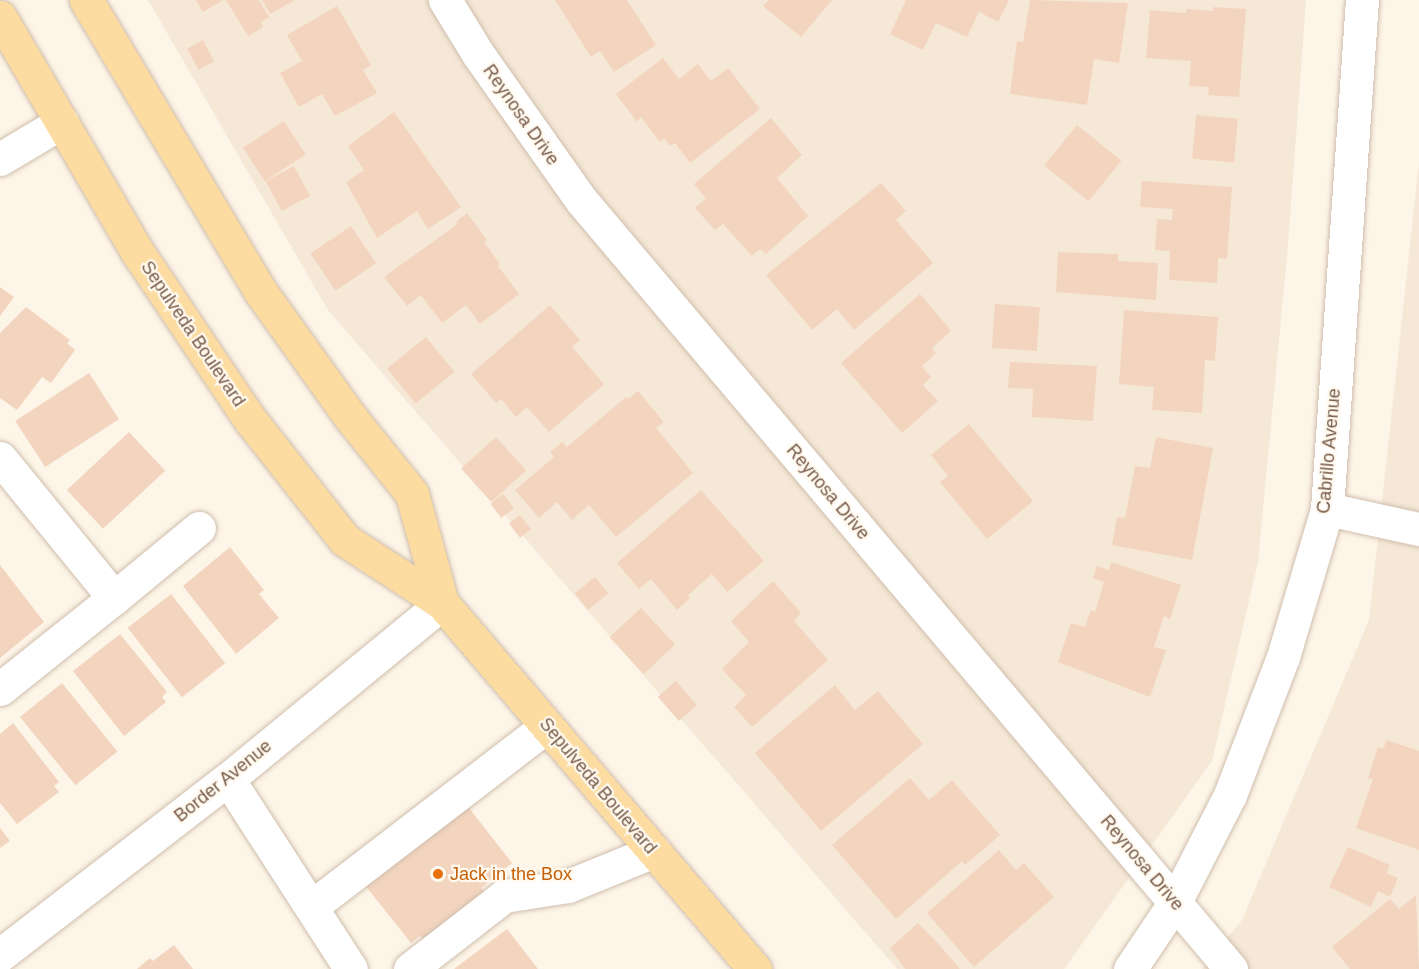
<!DOCTYPE html>
<html>
<head>
<meta charset="utf-8">
<style>
  body { margin:0 }
  #map { position:relative; width:1419px; height:969px; overflow:hidden; background:#fdf5e8; font-family:Helvetica,sans-serif }
  div>[style] { position:absolute }
  [style*='--x'] { left:calc(var(--x)*1px); top:calc(var(--y)*1px); width:calc(var(--w)*1px); rotate:calc(var(--a)*1deg) }
  .residential>* { inset:0; background:#f5e8d6 }
  .building>* { inset:0; background:#f3d5bf; transform-origin:0 0 }
  .roads { filter:drop-shadow(0 0 2px #d0bead) drop-shadow(0 0 2px #d0bead) }
  .minor>* { height:33px; margin:-16.5px; padding:0 16.5px; transform-origin:16.5px; border-radius:16.5px; background:#fff }
  .major>* { height:33px; margin:-16.5px; padding:0 16.5px; transform-origin:16.5px; border-radius:16.5px; background:#fcdca0 }
  .dots>* { width:16px; height:16px; translate:-50% -50%; box-sizing:border-box; border:3px solid #fff9ef; border-radius:50% }
  span { translate:-50% -50%; white-space:nowrap; text-align:center; line-height:1.15; -webkit-text-stroke:4.5px #fff9ef; paint-order:stroke }
  .street-label { font-size:18px; color:#785c4b }
  .food-label { font-size:18px; color:#c56008 }
  .left { translate:0 -50%; text-align:left }
</style>
</head>
<body>
<div id="map">
  <div class="residential">
    <div style="clip-path:polygon(148px 0,1306px 0,1288px 245px,1258px 562px,1212px 761px,1064px 969px,897px 969px,328px 310px)"></div>
    <div style="clip-path:polygon(1419px 163px,1419px 969px,1202px 969px,1242px 920px,1369px 620px)"></div>
  </div>
  <div class="building">
    <div style="clip-path:polygon(196px 0,223px 0,203px 12px)"></div>
    <div style="clip-path:polygon(226px 0,259px 0,269px 17px,261px 22px,263px 27px,248px 36px)"></div>
    <div style="clip-path:polygon(262px 0,295px 0,270px 14px)"></div>
    <div style="clip-path:polygon(555px 0,627px 0,656px 45px,614px 72px,600px 51px,591px 57px)"></div>
    <div style="clip-path:polygon(769px 0,832px 0,801px 37px,763px 6px)"></div>
    <div style="clip-path:polygon(906px 0,1009px 0,998px 22px,979px 12px,967px 37px,936px 23px,923px 50px,890px 34px)"></div>
    <div style="clip-path:polygon(1030px 0,1128px 3px,1119px 63px,1094px 59px,1087px 105px,1010px 94px,1017px 41px,1023px 42px)"></div>
    <div style="clip-path:polygon(337px 6px,371px 65px,363px 70px,377px 93px,335px 116px,322px 94px,299px 107px,280px 73px,302px 61px,287px 35px)"></div>
    <div style="clip-path:polygon(1214px 7px,1246px 9px,1239px 97px,1208px 95px,1209px 87px,1189px 86px,1191px 61px,1146px 58px,1150px 10px,1186px 13px,1186px 9px,1213px 11px)"></div>
    <div style="left:203px;top:40px;width:24px;height:18px;rotate:62deg"></div>
    <div style="clip-path:polygon(663px 58px,679px 79px,698px 64px,711px 81px,728px 68px,760px 109px,690px 163px,675px 143px,670px 146px,664px 138px,660px 142px,641px 117px,637px 122px,616px 94px)"></div>
    <div style="clip-path:polygon(394px 112px,461px 207px,428px 229px,417px 211px,377px 238px,346px 182px,364px 170px,348px 146px)"></div>
    <div style="left:1196px;top:115px;width:42px;height:44px;rotate:5deg"></div>
    <div style="clip-path:polygon(771px 118px,802px 155px,777px 178px,808px 216px,766px 254px,760px 249px,752px 256px,723px 224px,715px 230px,695px 208px,706px 198px,694px 184px)"></div>
    <div style="left:284px;top:121px;width:40px;height:49px;rotate:57deg"></div>
    <div style="left:1077px;top:125px;width:57px;height:52px;rotate:39deg"></div>
    <div style="left:294px;top:166px;width:34px;height:32px;rotate:62deg"></div>
    <div style="clip-path:polygon(1142px 181px,1232px 187px,1227px 259px,1218px 258px,1217px 283px,1169px 280px,1170px 251px,1155px 250px,1157px 219px,1172px 220px,1173px 209px,1140px 207px)"></div>
    <div style="clip-path:polygon(881px 183px,906px 211px,896px 220px,933px 263px,854px 330px,837px 309px,812px 330px,766px 275px)"></div>
    <div style="clip-path:polygon(467px 213px,487px 240px,484px 242px,500px 264px,498px 266px,519px 294px,480px 324px,466px 305px,442px 323px,421px 295px,407px 306px,384px 277px,458px 224px,456px 222px)"></div>
    <div style="left:351px;top:226px;width:45px;height:49px;rotate:56deg"></div>
    <div style="clip-path:polygon(1058px 252px,1118px 254px,1118px 261px,1158px 263px,1156px 300px,1056px 292px)"></div>
    <div style="clip-path:polygon(0 287px,14px 297px,0 316px)"></div>
    <div style="clip-path:polygon(920px 294px,951px 331px,932px 348px,936px 353px,922px 366px,931px 377px,923px 385px,938px 401px,902px 433px,841px 363px)"></div>
    <div style="left:995px;top:304px;width:45px;height:44px;rotate:4deg"></div>
    <div style="clip-path:polygon(550px 305px,580px 340px,572px 347px,604px 384px,549px 432px,527px 407px,516px 417px,501px 399px,496px 403px,471px 374px)"></div>
    <div style="clip-path:polygon(26px 307px,70px 340px,67px 343px,75px 350px,51px 383px,42px 377px,17px 410px,0 398px,0 333px)"></div>
    <div style="clip-path:polygon(1124px 310px,1218px 317px,1215px 361px,1205px 360px,1202px 413px,1152px 410px,1154px 387px,1119px 384px)"></div>
    <div style="left:426px;top:337px;width:45px;height:50px;rotate:51deg"></div>
    <div style="clip-path:polygon(1010px 362px,1097px 366px,1093px 421px,1032px 417px,1033px 389px,1008px 388px)"></div>
    <div style="left:89px;top:373px;width:55px;height:88px;rotate:57deg"></div>
    <div style="clip-path:polygon(638px 391px,664px 422px,656px 428px,693px 473px,616px 537px,589px 505px,572px 520px,557px 502px,539px 518px,515px 490px,554px 457px,550px 452px,562px 442px,567px 447px,626px 397px,628px 399px)"></div>
    <div style="clip-path:polygon(969px 424px,1033px 501px,987px 539px,940px 482px,948px 476px,931px 455px)"></div>
    <div style="left:129px;top:432px;width:53px;height:85px;rotate:47deg"></div>
    <div style="left:496px;top:437px;width:45px;height:47px;rotate:48deg"></div>
    <div style="clip-path:polygon(1156px 437px,1213px 448px,1192px 560px,1112px 545px,1117px 517px,1125px 518px,1135px 466px,1150px 468px)"></div>
    <div style="clip-path:polygon(701px 490px,764px 561px,727px 592px,712px 574px,688px 595px,690px 598px,677px 610px,651px 579px,639px 589px,617px 563px)"></div>
    <div style="left:503px;top:494px;width:18px;height:16px;rotate:52deg"></div>
    <div style="left:520px;top:515px;width:18px;height:14px;rotate:52deg"></div>
    <div style="clip-path:polygon(230px 547px,264px 590px,259px 594px,279px 618px,236px 654px,183px 586px)"></div>
    <div style="clip-path:polygon(1111px 562px,1181px 585px,1170px 619px,1164px 616px,1154px 647px,1166px 650px,1150px 697px,1058px 662px,1071px 623px,1085px 627px,1091px 610px,1095px 612px,1104px 582px,1093px 578px,1097px 566px,1109px 570px)"></div>
    <div style="clip-path:polygon(0 565px,44px 622px,0 658px)"></div>
    <div style="left:595px;top:577px;width:21px;height:26px;rotate:51deg"></div>
    <div style="clip-path:polygon(773px 581px,801px 613px,794px 621px,828px 660px,752px 727px,734px 707px,746px 695px,722px 669px,749px 642px,731px 621px)"></div>
    <div style="left:171px;top:594px;width:88px;height:55px;rotate:52deg"></div>
    <div style="left:641px;top:608px;width:50px;height:43px;rotate:47deg"></div>
    <div style="clip-path:polygon(120px 634px,167px 692px,162px 697px,166px 702px,124px 736px,73px 671px)"></div>
    <div style="left:676px;top:681px;width:32px;height:24px;rotate:49deg"></div>
    <div style="left:62px;top:683px;width:88px;height:54px;rotate:51deg"></div>
    <div style="clip-path:polygon(835px 685px,855px 710px,878px 691px,923px 744px,821px 831px,755px 753px)"></div>
    <div style="clip-path:polygon(13px 723px,59px 782px,54px 786px,59px 792px,17px 824px,0 803px,0 734px)"></div>
    <div style="clip-path:polygon(1387px 740px,1419px 751px,1419px 850px,1356px 828px,1373px 779px,1368px 778px,1378px 747px,1383px 749px)"></div>
    <div style="clip-path:polygon(910px 778px,929px 800px,952px 780px,1000px 835px,965px 865px,962px 861px,896px 919px,832px 845px)"></div>
    <div style="clip-path:polygon(466px 804px,512px 863px,481px 888px,488px 897px,427px 945px,420px 936px,411px 943px,364px 884px)"></div>
    <div style="clip-path:polygon(0 828px,10px 841px,0 848px)"></div>
    <div style="clip-path:polygon(1348px 847px,1390px 865px,1386px 873px,1398px 878px,1390px 897px,1378px 891px,1371px 907px,1329px 887px)"></div>
    <div style="clip-path:polygon(999px 850px,1016px 870px,1024px 863px,1054px 897px,974px 967px,927px 913px)"></div>
    <div style="clip-path:polygon(1416px 895px,1419px 969px,1350px 969px,1332px 947px,1390px 899px,1399px 909px)"></div>
    <div style="clip-path:polygon(918px 923px,936px 941px,960px 969px,905px 969px,890px 948px)"></div>
    <div style="clip-path:polygon(507px 929px,538px 969px,454px 969px)"></div>
    <div style="clip-path:polygon(174px 945px,193px 969px,137px 969px,150px 958px,153px 961px)"></div>
  </div>
  <div class="roads">
    <div class="minor">
      <div style="--x:445;--y:0;--w:63;--a:58.6"></div>
      <div style="--x:478;--y:54;--w:179;--a:54.8"></div>
      <div style="--x:581;--y:200;--w:1007;--a:49.79"></div>
      <div style="--x:0;--y:159;--w:72;--a:-30.8"></div>
      <div style="--x:0;--y:458;--w:181;--a:50.8"></div>
      <div style="--x:114;--y:598;--w:110;--a:-39.5"></div>
      <div style="--x:1327;--y:509;--w:94;--a:12.3"></div>
      <div style="--x:0;--y:689;--w:146;--a:-38.6"></div>
      <div style="--x:228;--y:779;--w:226;--a:57.1"></div>
      <div style="--x:311;--y:907;--w:297;--a:-37.5"></div>
      <div style="--x:0;--y:955;--w:288;--a:-37.7"></div>
      <div style="--x:228;--y:779;--w:277;--a:-39.4"></div>
      <div style="--x:410;--y:969;--w:119;--a:-37.8"></div>
      <div style="--x:504;--y:896;--w:65;--a:-8.9"></div>
      <div style="--x:568;--y:886;--w:93;--a:-22.1"></div>
      <div style="--x:1130;--y:969;--w:81;--a:-56.1"></div>
      <div style="--x:1175;--y:902;--w:120;--a:-62.8"></div>
      <div style="--x:1230;--y:795;--w:148;--a:-69"></div>
      <div style="--x:1283;--y:657;--w:154;--a:-73.4"></div>
      <div style="--x:1327;--y:509;--w:510;--a:-86.07"></div>
    </div>
    <div class="major">
      <div style="--x:86;--y:0;--w:339;--a:59.1"></div>
      <div style="--x:260;--y:291;--w:156;--a:54.4"></div>
      <div style="--x:351;--y:418;--w:97;--a:51.2"></div>
      <div style="--x:412;--y:494;--w:113;--a:74.6"></div>
      <div style="--x:0;--y:17;--w:270;--a:59.7"></div>
      <div style="--x:136;--y:250;--w:206;--a:56.1"></div>
      <div style="--x:251;--y:421;--w:152;--a:51.7"></div>
      <div style="--x:345;--y:540;--w:116;--a:33"></div>
      <div style="--x:442;--y:603;--w:482;--a:49.5"></div>
    </div>
  </div>
  <div class="dots">
    <div style="left:438px;top:874px;background:#e8710a"></div>
  </div>
  <div class="street-label">
    <span style="left:521px;top:115px;rotate:55deg">Reynosa Drive</span>
    <span style="left:193px;top:334px;rotate:56deg">Sepulveda Boulevard</span>
    <span style="left:1329px;top:451px;rotate:-85deg">Cabrillo Avenue</span>
    <span style="left:828px;top:492px;rotate:50deg">Reynosa Drive</span>
    <span style="left:223px;top:781px;rotate:-39deg">Border Avenue</span>
    <span style="left:598px;top:786px;rotate:50deg">Sepulveda Boulevard</span>
    <span style="left:1142px;top:863px;rotate:50deg">Reynosa Drive</span>
  </div>
  <div class="food-label">
    <span class="left" style="left:450px;top:874px">Jack in the Box</span>
  </div>
</div>
</body>
</html>
